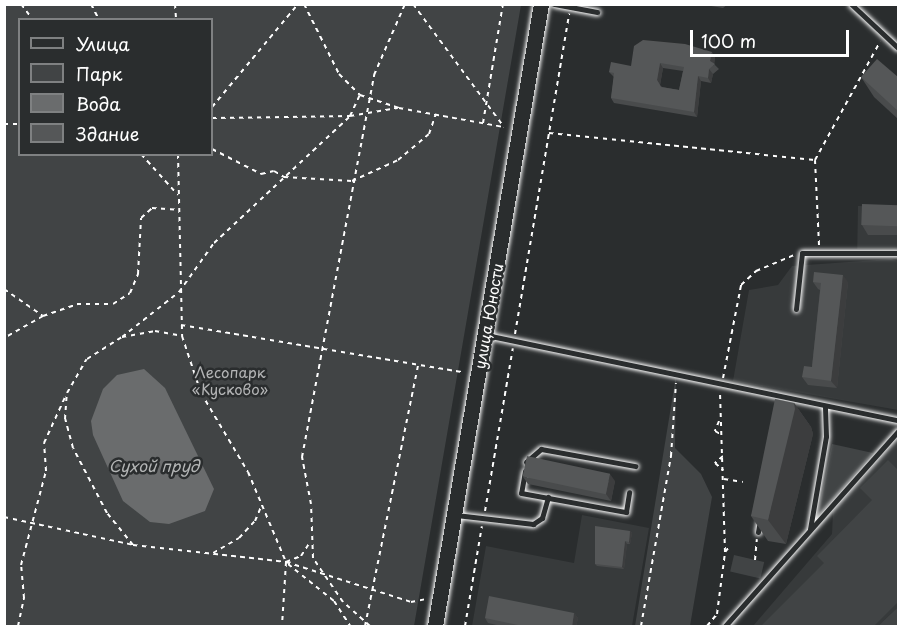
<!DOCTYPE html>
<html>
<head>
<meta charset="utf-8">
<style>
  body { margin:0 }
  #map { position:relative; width:903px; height:631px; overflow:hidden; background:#2a2d2e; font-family:"Playpen Sans",sans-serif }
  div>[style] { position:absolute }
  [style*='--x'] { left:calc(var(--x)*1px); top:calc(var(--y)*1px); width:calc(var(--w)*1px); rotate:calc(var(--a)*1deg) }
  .built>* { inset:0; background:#373a3b; transform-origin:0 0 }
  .green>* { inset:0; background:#414445; transform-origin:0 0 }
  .water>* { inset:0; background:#6a6c6d }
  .path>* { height:2px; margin-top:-1px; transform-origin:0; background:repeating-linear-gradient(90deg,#fff 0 4.5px,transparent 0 9px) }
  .roads { filter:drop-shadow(0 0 2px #fff) drop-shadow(0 0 2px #fff) }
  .lane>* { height:5px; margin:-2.5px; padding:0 2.5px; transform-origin:2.5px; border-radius:2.5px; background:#2a2d2e }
  .secondary>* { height:15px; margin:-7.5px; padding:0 7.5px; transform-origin:7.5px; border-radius:7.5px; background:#2a2d2e }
  .wall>* { inset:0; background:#494b4c }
  .shaded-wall>* { inset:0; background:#3c3d3e }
  .building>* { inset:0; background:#555758; transform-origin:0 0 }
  span { translate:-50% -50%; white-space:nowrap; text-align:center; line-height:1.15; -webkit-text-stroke:5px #2a2d2e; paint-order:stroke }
  .street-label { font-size:15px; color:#fff }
  .park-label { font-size:15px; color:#b3b4b5 }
  .water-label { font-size:16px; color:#b4b6b6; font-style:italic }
  .frame { position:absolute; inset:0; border:6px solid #fff; pointer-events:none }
  .legend { position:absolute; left:18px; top:18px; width:195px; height:138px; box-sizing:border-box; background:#2a2d2e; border:2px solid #7f8182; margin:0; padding:8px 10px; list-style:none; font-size:18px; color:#fff }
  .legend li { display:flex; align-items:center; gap:12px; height:30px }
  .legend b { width:30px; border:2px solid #7f8182 }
  .scale { position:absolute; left:690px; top:30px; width:159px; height:27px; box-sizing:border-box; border:3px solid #fff; border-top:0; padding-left:8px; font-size:18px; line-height:21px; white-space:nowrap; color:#fff; -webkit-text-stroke:4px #2a2d2e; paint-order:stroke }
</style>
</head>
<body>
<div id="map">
  <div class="built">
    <div style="left:858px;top:206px;width:40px;height:43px;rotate:1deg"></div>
    <div style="clip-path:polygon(891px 259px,898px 261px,898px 410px,733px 381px,749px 290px,778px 285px,792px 266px)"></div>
    <div style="clip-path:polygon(898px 438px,898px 607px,878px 626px,753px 626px,832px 534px,833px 512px)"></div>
    <div style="clip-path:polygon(582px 515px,649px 528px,632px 626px,472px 626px,486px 546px,574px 563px)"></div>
  </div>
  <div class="green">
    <div style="clip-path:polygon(evenodd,4px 5px,521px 5px,414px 626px,5px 626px,4px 5px,20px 20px,212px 20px,212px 154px,20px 154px,20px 20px)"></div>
    <div style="clip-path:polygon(676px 376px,675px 448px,701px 474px,712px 497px,690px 626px,635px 626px)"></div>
    <div style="clip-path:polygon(832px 444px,873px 453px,817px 517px)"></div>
    <div style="clip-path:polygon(888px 460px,898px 470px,898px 602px,874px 626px,761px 626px,824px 563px,817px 556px,872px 500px,860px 488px)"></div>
    <div style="left:734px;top:555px;width:31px;height:17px;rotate:13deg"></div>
    <div style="clip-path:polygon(898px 607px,898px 626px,878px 626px)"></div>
  </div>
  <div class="water">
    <div style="clip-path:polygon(144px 369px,165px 388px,214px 489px,205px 511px,169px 524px,150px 522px,123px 501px,93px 435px,91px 421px,103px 389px,117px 375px)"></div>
  </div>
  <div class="path">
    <div style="--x:21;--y:4;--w:20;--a:53"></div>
    <div style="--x:91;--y:4;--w:18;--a:63"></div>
    <div style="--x:175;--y:4;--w:16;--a:86"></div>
    <div style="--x:304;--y:4;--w:78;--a:63.4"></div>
    <div style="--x:339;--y:74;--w:30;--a:45"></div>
    <div style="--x:360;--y:95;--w:41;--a:18.4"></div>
    <div style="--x:399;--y:108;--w:107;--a:10.3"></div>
    <div style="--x:413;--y:4;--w:153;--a:53.5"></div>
    <div style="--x:212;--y:107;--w:134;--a:-50.1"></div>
    <div style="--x:212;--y:118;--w:138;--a:-0.8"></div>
    <div style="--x:350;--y:116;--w:48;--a:-9.7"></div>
    <div style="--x:483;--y:123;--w:121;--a:-80.5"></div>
    <div style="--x:4;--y:124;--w:16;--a:0"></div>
    <div style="--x:549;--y:133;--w:267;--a:5.8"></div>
    <div style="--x:212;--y:149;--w:55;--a:27"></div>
    <div style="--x:261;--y:174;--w:13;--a:-13"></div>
    <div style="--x:274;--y:171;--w:12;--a:31"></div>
    <div style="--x:284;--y:177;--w:68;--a:3.4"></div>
    <div style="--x:352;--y:181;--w:51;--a:-24.5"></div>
    <div style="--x:398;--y:160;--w:40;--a:-40"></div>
    <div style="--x:429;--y:134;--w:21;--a:-71"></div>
    <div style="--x:141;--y:154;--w:55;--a:47.9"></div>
    <div style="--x:178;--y:154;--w:182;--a:88.7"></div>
    <div style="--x:182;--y:336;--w:60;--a:71.6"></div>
    <div style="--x:201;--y:393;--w:92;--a:59.3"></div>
    <div style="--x:248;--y:472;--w:98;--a:67.1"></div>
    <div style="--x:286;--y:562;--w:64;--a:93.6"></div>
    <div style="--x:819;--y:245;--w:85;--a:-92.7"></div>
    <div style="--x:815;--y:160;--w:135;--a:-61.2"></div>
    <div style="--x:4;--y:289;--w:47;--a:34.7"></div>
    <div style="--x:43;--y:316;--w:45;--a:150.6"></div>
    <div style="--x:43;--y:316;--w:36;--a:-19"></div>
    <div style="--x:77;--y:304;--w:36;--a:0"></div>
    <div style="--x:113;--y:304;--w:20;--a:-33"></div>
    <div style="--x:130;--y:293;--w:21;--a:-67"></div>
    <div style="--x:138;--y:274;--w:56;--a:-86.9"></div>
    <div style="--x:141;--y:218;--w:15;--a:-42"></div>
    <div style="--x:152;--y:208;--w:26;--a:4"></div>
    <div style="--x:181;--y:325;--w:286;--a:9.5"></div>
    <div style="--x:515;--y:334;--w:325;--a:-80.4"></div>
    <div style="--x:122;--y:337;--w:73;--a:-38.3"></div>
    <div style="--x:179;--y:292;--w:60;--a:-54.5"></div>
    <div style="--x:214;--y:243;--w:186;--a:-43"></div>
    <div style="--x:350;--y:116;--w:23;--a:-65"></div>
    <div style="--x:723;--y:378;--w:95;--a:-79"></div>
    <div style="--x:741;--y:285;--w:21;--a:-43"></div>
    <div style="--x:756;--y:271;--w:41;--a:-22.8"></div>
    <div style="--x:719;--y:421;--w:11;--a:112"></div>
    <div style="--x:715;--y:431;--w:8;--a:30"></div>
    <div style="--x:723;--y:456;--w:11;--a:139"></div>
    <div style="--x:715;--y:463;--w:11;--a:41"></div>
    <div style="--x:724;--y:479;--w:19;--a:9"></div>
    <div style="--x:485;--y:511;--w:165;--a:-80.3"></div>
    <div style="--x:4;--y:517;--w:132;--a:12.2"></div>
    <div style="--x:133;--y:545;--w:154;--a:6.3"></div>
    <div style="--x:286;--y:562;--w:131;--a:17.7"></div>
    <div style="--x:411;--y:602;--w:15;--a:-11"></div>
    <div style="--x:133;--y:545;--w:41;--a:-129.1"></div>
    <div style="--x:107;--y:513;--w:73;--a:-117.6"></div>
    <div style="--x:73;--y:448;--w:30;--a:-105"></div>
    <div style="--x:65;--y:419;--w:26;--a:-86"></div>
    <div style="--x:67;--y:393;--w:39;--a:-60"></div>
    <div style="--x:87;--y:359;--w:41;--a:-32.2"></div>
    <div style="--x:122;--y:337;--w:34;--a:-10"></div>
    <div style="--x:155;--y:331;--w:27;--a:10"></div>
    <div style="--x:725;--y:552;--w:8;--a:-50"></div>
    <div style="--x:213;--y:553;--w:30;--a:-30"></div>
    <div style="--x:239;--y:538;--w:23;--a:-47"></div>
    <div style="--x:255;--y:521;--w:15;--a:-67"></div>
    <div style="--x:755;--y:560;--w:21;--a:-85"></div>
    <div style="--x:286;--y:562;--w:16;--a:-22"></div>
    <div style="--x:301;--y:556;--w:17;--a:-57"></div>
    <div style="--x:288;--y:564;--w:59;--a:38.8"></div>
    <div style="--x:334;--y:601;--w:30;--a:57"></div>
    <div style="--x:18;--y:626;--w:29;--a:-78"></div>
    <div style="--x:24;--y:598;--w:33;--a:-95"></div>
    <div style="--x:21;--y:565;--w:97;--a:-75.1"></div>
    <div style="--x:46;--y:471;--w:28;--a:-94"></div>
    <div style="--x:44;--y:443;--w:53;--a:-65.4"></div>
    <div style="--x:365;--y:626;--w:266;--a:-78.5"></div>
    <div style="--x:370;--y:626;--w:36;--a:-138"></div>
    <div style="--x:343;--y:602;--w:53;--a:-124.3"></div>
    <div style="--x:313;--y:558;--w:54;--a:-92.1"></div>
    <div style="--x:311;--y:504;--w:48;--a:-100.8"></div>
    <div style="--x:302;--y:457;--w:389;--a:-79.3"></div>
    <div style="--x:374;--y:75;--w:77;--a:-66.4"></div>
    <div style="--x:465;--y:626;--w:101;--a:-80.4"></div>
    <div style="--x:641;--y:626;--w:173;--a:-80"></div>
    <div style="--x:671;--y:456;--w:73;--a:-86.1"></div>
    <div style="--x:707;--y:626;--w:16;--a:-50"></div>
    <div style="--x:717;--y:614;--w:63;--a:-82.6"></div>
    <div style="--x:725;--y:552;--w:160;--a:-91.8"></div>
  </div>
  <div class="roads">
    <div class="lane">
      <div style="--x:554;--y:4;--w:44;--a:10.5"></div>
      <div style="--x:851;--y:4;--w:64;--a:43.1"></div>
      <div style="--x:796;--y:309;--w:56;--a:-83.9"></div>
      <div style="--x:802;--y:253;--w:96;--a:0"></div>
      <div style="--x:486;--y:335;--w:421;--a:11.7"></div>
      <div style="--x:526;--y:462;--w:20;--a:-41"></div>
      <div style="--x:541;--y:449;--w:96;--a:10.3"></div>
      <div style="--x:525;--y:471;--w:22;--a:100"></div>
      <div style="--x:521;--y:493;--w:107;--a:10.3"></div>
      <div style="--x:626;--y:512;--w:20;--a:-81"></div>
      <div style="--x:456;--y:515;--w:78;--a:6.7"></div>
      <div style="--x:533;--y:524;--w:11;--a:-34"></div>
      <div style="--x:542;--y:518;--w:22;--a:-74"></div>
      <div style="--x:810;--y:529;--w:94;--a:-80.2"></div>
      <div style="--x:826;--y:436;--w:29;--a:-92"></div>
      <div style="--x:758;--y:532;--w:11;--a:-80"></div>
      <div style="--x:725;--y:626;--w:261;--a:-48.4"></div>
    </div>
    <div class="secondary">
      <div style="--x:435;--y:626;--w:631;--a:-80.33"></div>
    </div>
  </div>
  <div class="wall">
    <div style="clip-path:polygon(699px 4px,728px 4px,723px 8px)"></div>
    <div style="clip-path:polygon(evenodd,715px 57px,714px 64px,719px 69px,713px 74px,711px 83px,701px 81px,697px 117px,614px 103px,611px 98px,614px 77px,609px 72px,631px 66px,715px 57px,663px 68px,683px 71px,679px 90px,662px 87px,660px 85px,663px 68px)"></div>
    <div style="clip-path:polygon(861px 77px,898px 77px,898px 119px,874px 97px)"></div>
    <div style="clip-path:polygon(898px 205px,898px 235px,868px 235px,862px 225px)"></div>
    <div style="clip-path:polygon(813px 282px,848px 282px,837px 388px,808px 385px,802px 377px,812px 367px,820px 290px,818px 289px)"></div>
    <div style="clip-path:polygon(794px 403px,811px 427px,813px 434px,786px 544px,768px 541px,751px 516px)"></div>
    <div style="clip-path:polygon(523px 477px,615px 481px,611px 501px,528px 484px)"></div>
    <div style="clip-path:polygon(630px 531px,632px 533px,630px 544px,627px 544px,624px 569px,597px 566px,595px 564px)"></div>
    <div style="clip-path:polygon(574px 613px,578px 618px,576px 627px,505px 627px,488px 623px,485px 618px)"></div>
  </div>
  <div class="shaded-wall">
    <div style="clip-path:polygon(712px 52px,715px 57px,714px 66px,710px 61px)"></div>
    <div style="clip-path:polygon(660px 63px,663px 68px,660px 85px,665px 92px,657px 80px)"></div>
    <div style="clip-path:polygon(709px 69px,713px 74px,711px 83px,708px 78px)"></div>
    <div style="clip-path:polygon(698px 76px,701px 81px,697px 117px,694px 112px)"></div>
    <div style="clip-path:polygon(843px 275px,848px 282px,837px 388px,831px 381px)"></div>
    <div style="clip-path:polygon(794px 403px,811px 427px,813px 434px,786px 544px,768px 520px)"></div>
    <div style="clip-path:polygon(610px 474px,615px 481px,611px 501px,606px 494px)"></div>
    <div style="clip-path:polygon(630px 531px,632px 533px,630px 544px,629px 542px)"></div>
    <div style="clip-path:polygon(625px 541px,627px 544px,624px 569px,622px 567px)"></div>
    <div style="clip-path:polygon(574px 613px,578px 618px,576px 627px,572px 627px)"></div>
  </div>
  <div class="building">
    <div style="clip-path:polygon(evenodd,643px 40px,685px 44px,712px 52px,710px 61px,715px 64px,709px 69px,708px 78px,698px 76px,694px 112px,611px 98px,614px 73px,609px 72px,611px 62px,631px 66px,634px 46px,643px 40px,660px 63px,684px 67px,679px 90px,661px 87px,657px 80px,660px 63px)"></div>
    <div style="clip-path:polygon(877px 59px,898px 77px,898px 111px,861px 77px)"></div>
    <div style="left:862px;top:204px;width:36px;height:21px;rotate:2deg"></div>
    <div style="clip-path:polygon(814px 272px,843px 275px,831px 381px,802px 377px,804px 366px,812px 367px,821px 283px,813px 282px)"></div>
    <div style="clip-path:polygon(775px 399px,794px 403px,795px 409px,768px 520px,751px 516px)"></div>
    <div style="left:527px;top:456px;width:85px;height:21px;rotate:12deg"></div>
    <div style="clip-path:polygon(595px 526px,630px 531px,629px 542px,625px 541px,622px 567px,595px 564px)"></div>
    <div style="clip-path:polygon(489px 596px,574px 613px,572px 627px,527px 627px,485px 618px)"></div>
  </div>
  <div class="street-label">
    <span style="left:488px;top:316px;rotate:-80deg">улица Юности</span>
  </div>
  <div class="park-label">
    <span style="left:230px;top:380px">Лесопарк<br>«Кусково»</span>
  </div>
  <div class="water-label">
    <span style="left:154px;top:465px">Сухой пруд</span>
  </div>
  <div class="frame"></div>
  <ul class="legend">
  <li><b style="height:8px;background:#2a2d2e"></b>Улица</li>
  <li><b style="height:16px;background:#414445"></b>Парк</li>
  <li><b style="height:16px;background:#6a6c6d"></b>Вода</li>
  <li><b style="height:16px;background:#555758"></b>Здание</li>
  </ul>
  <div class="scale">100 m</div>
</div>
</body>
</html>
